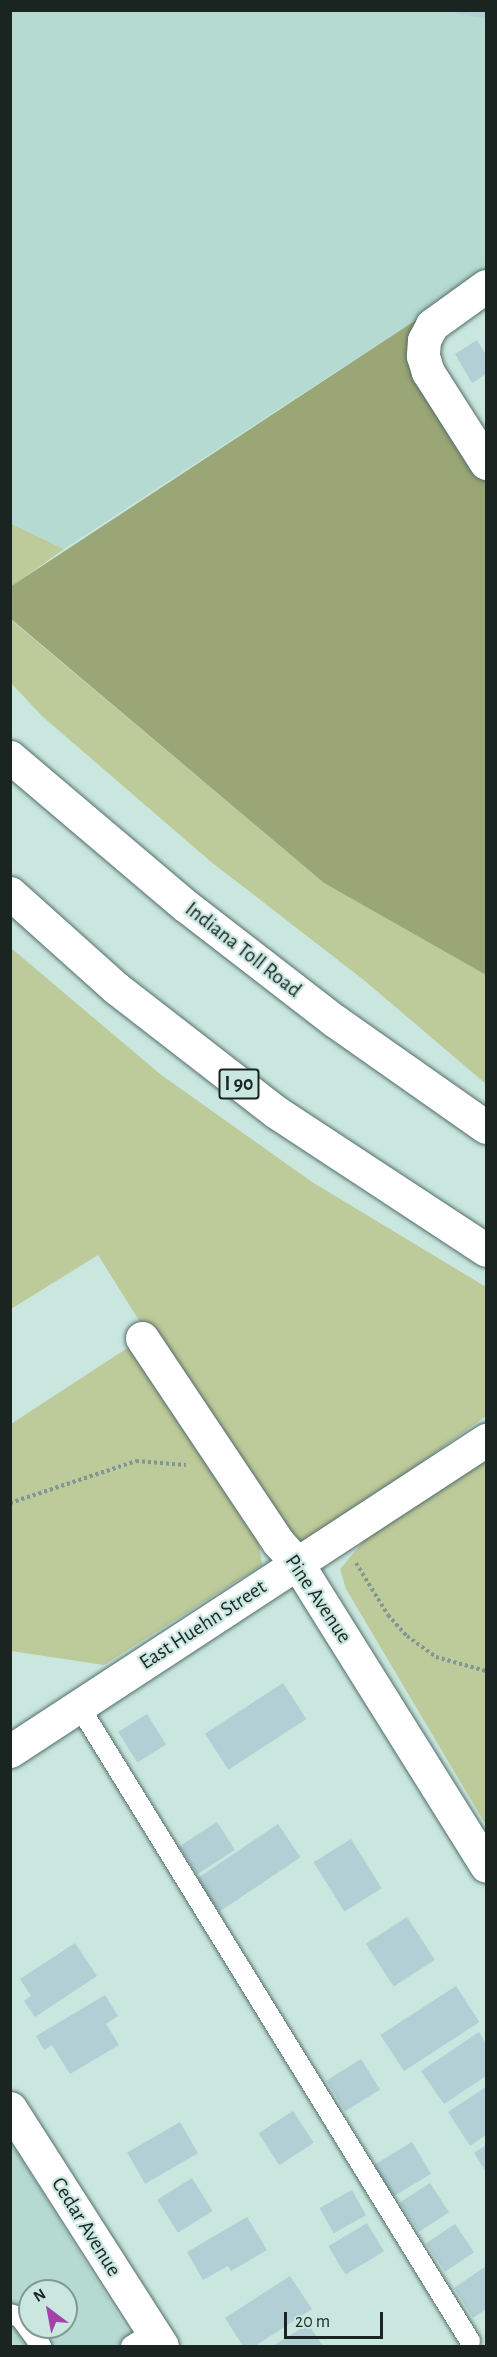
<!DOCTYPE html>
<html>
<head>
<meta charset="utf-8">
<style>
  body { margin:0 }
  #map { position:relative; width:497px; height:2357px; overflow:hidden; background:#c9e7df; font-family:"Alegreya Sans",sans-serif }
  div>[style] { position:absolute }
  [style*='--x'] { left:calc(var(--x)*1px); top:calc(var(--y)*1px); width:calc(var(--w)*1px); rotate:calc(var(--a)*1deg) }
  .built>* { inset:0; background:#b5dad1 }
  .green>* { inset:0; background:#bdca9a }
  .forest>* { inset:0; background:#9aa675 }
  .building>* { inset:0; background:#b1cfd4; transform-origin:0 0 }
  .path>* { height:4px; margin-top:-2px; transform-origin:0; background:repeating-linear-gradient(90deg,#819892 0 3px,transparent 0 6px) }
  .roads { filter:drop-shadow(0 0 2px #536e67) drop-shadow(0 0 2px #536e67) }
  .lane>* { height:20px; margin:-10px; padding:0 10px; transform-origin:10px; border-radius:10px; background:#fff }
  .street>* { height:33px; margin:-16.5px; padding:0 16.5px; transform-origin:16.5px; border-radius:16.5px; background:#fff }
  .highway>* { height:33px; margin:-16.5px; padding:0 16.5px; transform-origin:16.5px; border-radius:16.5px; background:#fff }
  span { translate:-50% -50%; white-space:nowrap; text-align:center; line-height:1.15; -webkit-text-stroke:4.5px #c9e7df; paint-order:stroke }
  .shield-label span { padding:2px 4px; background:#c9e7df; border:2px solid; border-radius:4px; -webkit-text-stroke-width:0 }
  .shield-label { font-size:20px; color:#1a2522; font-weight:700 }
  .street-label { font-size:21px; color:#1a2522 }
  .frame { position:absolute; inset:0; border:12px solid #1a2522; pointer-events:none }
  .north { position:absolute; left:18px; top:2279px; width:60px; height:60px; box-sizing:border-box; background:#c9e7df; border:2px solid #839993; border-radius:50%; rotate:328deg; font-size:16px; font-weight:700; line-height:24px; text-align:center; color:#1a2522 }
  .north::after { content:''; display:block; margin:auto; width:21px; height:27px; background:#a342aa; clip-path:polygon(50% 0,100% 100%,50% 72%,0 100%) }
  .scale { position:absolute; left:284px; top:2312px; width:99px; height:27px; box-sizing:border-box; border:3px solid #1a2522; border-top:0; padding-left:8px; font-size:18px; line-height:21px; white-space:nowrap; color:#1a2522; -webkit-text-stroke:4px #c9e7df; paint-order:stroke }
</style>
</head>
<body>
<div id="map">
  <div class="built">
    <div style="clip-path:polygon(10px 11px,486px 11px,486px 274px,64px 549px,11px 523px)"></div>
    <div style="clip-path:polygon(evenodd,11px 2142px,137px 2346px,11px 2346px,11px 2142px,30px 2291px,66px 2291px,66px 2327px,30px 2327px,30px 2291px)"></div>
  </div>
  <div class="green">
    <div style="clip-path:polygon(10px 523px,64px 549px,11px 587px,10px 587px)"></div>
    <div style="clip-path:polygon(10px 619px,324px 883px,486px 975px,486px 1084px,365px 981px,210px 861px,42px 716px,11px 683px)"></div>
    <div style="clip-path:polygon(11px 948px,160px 1074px,312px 1182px,486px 1287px,486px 1416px,288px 1558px,98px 1255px,11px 1309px)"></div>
    <div style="clip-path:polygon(132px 1345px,259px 1542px,262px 1565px,104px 1665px,11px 1651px,11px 1424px)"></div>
    <div style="clip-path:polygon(486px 1459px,486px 1825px,346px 1589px,340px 1569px,367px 1537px)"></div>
  </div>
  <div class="forest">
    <div style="clip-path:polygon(419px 318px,486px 463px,486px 975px,324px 883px,11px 619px,10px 587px)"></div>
  </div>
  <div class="building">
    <div style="clip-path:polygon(451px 10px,486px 10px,486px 18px,457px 14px)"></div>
    <div style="clip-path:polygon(477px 340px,486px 355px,486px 374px,472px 383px,455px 354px)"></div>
    <div style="left:283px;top:1683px;width:43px;height:93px;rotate:57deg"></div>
    <div style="left:147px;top:1714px;width:36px;height:34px;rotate:58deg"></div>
    <div style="left:217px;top:1822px;width:33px;height:45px;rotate:57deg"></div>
    <div style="left:278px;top:1824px;width:40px;height:98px;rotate:56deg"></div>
    <div style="left:351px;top:1839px;width:58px;height:44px;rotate:58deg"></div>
    <div style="left:407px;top:1917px;width:51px;height:49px;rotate:57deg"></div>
    <div style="clip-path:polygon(75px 1943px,97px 1976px,35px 2017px,24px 2001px,31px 1996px,20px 1979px)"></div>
    <div style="left:456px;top:1986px;width:43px;height:90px;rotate:57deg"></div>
    <div style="clip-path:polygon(105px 1995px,118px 2016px,106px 2024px,119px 2045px,70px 2074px,52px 2045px,44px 2050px,36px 2036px)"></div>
    <div style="clip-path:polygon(479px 2032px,486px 2044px,486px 2076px,444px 2104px,421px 2071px)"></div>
    <div style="left:361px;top:2059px;width:36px;height:41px;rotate:58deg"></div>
    <div style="clip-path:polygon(486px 2087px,486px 2135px,470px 2146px,448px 2112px)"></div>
    <div style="left:293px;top:2111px;width:38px;height:41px;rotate:57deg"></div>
    <div style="left:180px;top:2122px;width:36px;height:61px;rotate:60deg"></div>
    <div style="left:412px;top:2142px;width:37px;height:45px;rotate:59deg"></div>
    <div style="clip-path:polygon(486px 2145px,486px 2172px,474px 2153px)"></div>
    <div style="left:192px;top:2178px;width:39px;height:41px;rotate:58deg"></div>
    <div style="left:430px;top:2183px;width:35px;height:36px;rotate:57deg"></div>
    <div style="left:352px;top:2190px;width:29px;height:37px;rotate:61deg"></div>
    <div style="clip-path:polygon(247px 2217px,267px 2250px,231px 2271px,228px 2266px,203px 2280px,187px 2252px)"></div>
    <div style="left:367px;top:2223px;width:33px;height:45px;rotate:59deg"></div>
    <div style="left:455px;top:2224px;width:34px;height:35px;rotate:56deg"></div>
    <div style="clip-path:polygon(486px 2266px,486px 2309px,473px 2318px,454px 2288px)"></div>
    <div style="clip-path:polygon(290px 2276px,312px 2309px,255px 2346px,243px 2346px,225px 2318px)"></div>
    <div style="clip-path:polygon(308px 2324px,323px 2346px,273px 2346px)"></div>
  </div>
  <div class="path">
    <div style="--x:10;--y:1503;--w:133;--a:-18.4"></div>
    <div style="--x:136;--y:1461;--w:50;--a:4.6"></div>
    <div style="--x:356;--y:1563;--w:61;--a:58.4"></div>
    <div style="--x:388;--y:1615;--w:28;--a:48"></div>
    <div style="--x:407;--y:1636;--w:36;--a:36"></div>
    <div style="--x:436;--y:1657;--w:52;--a:15.6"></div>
  </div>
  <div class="roads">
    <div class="lane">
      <div style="--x:79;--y:1706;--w:746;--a:58.38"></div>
      <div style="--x:10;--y:2314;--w:10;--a:17"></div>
      <div style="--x:20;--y:2317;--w:36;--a:54"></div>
      <div style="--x:131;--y:2346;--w:26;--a:-32"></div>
    </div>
    <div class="street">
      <div style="--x:486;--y:286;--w:67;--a:144.2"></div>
      <div style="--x:432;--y:325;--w:17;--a:118"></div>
      <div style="--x:424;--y:340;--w:16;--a:94"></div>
      <div style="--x:423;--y:356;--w:17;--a:73"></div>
      <div style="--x:428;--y:372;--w:108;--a:57.5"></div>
      <div style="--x:142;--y:1338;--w:245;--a:56.3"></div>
      <div style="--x:278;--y:1542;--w:28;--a:48"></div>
      <div style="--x:297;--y:1563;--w:357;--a:58"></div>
      <div style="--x:10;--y:1751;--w:569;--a:-33.16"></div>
      <div style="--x:10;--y:2108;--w:282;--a:57.4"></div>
    </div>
    <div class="highway">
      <div style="--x:10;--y:757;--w:231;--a:40.3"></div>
      <div style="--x:186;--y:906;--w:188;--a:37.7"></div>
      <div style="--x:335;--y:1021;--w:184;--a:35.1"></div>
      <div style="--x:10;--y:893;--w:142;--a:41.9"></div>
      <div style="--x:116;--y:988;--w:202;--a:37.8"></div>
      <div style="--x:276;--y:1112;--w:251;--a:33.3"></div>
    </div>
  </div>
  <div class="shield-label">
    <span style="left:239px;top:1084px">I 90</span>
  </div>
  <div class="street-label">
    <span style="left:243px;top:950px;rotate:38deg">Indiana Toll Road</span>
    <span style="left:318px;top:1599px;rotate:56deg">Pine Avenue</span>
    <span style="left:203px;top:1625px;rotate:-33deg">East Huehn Street</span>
    <span style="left:86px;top:2227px;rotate:58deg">Cedar Avenue</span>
  </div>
  <div class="frame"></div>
  <div class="north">N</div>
  <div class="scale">20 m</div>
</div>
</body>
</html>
